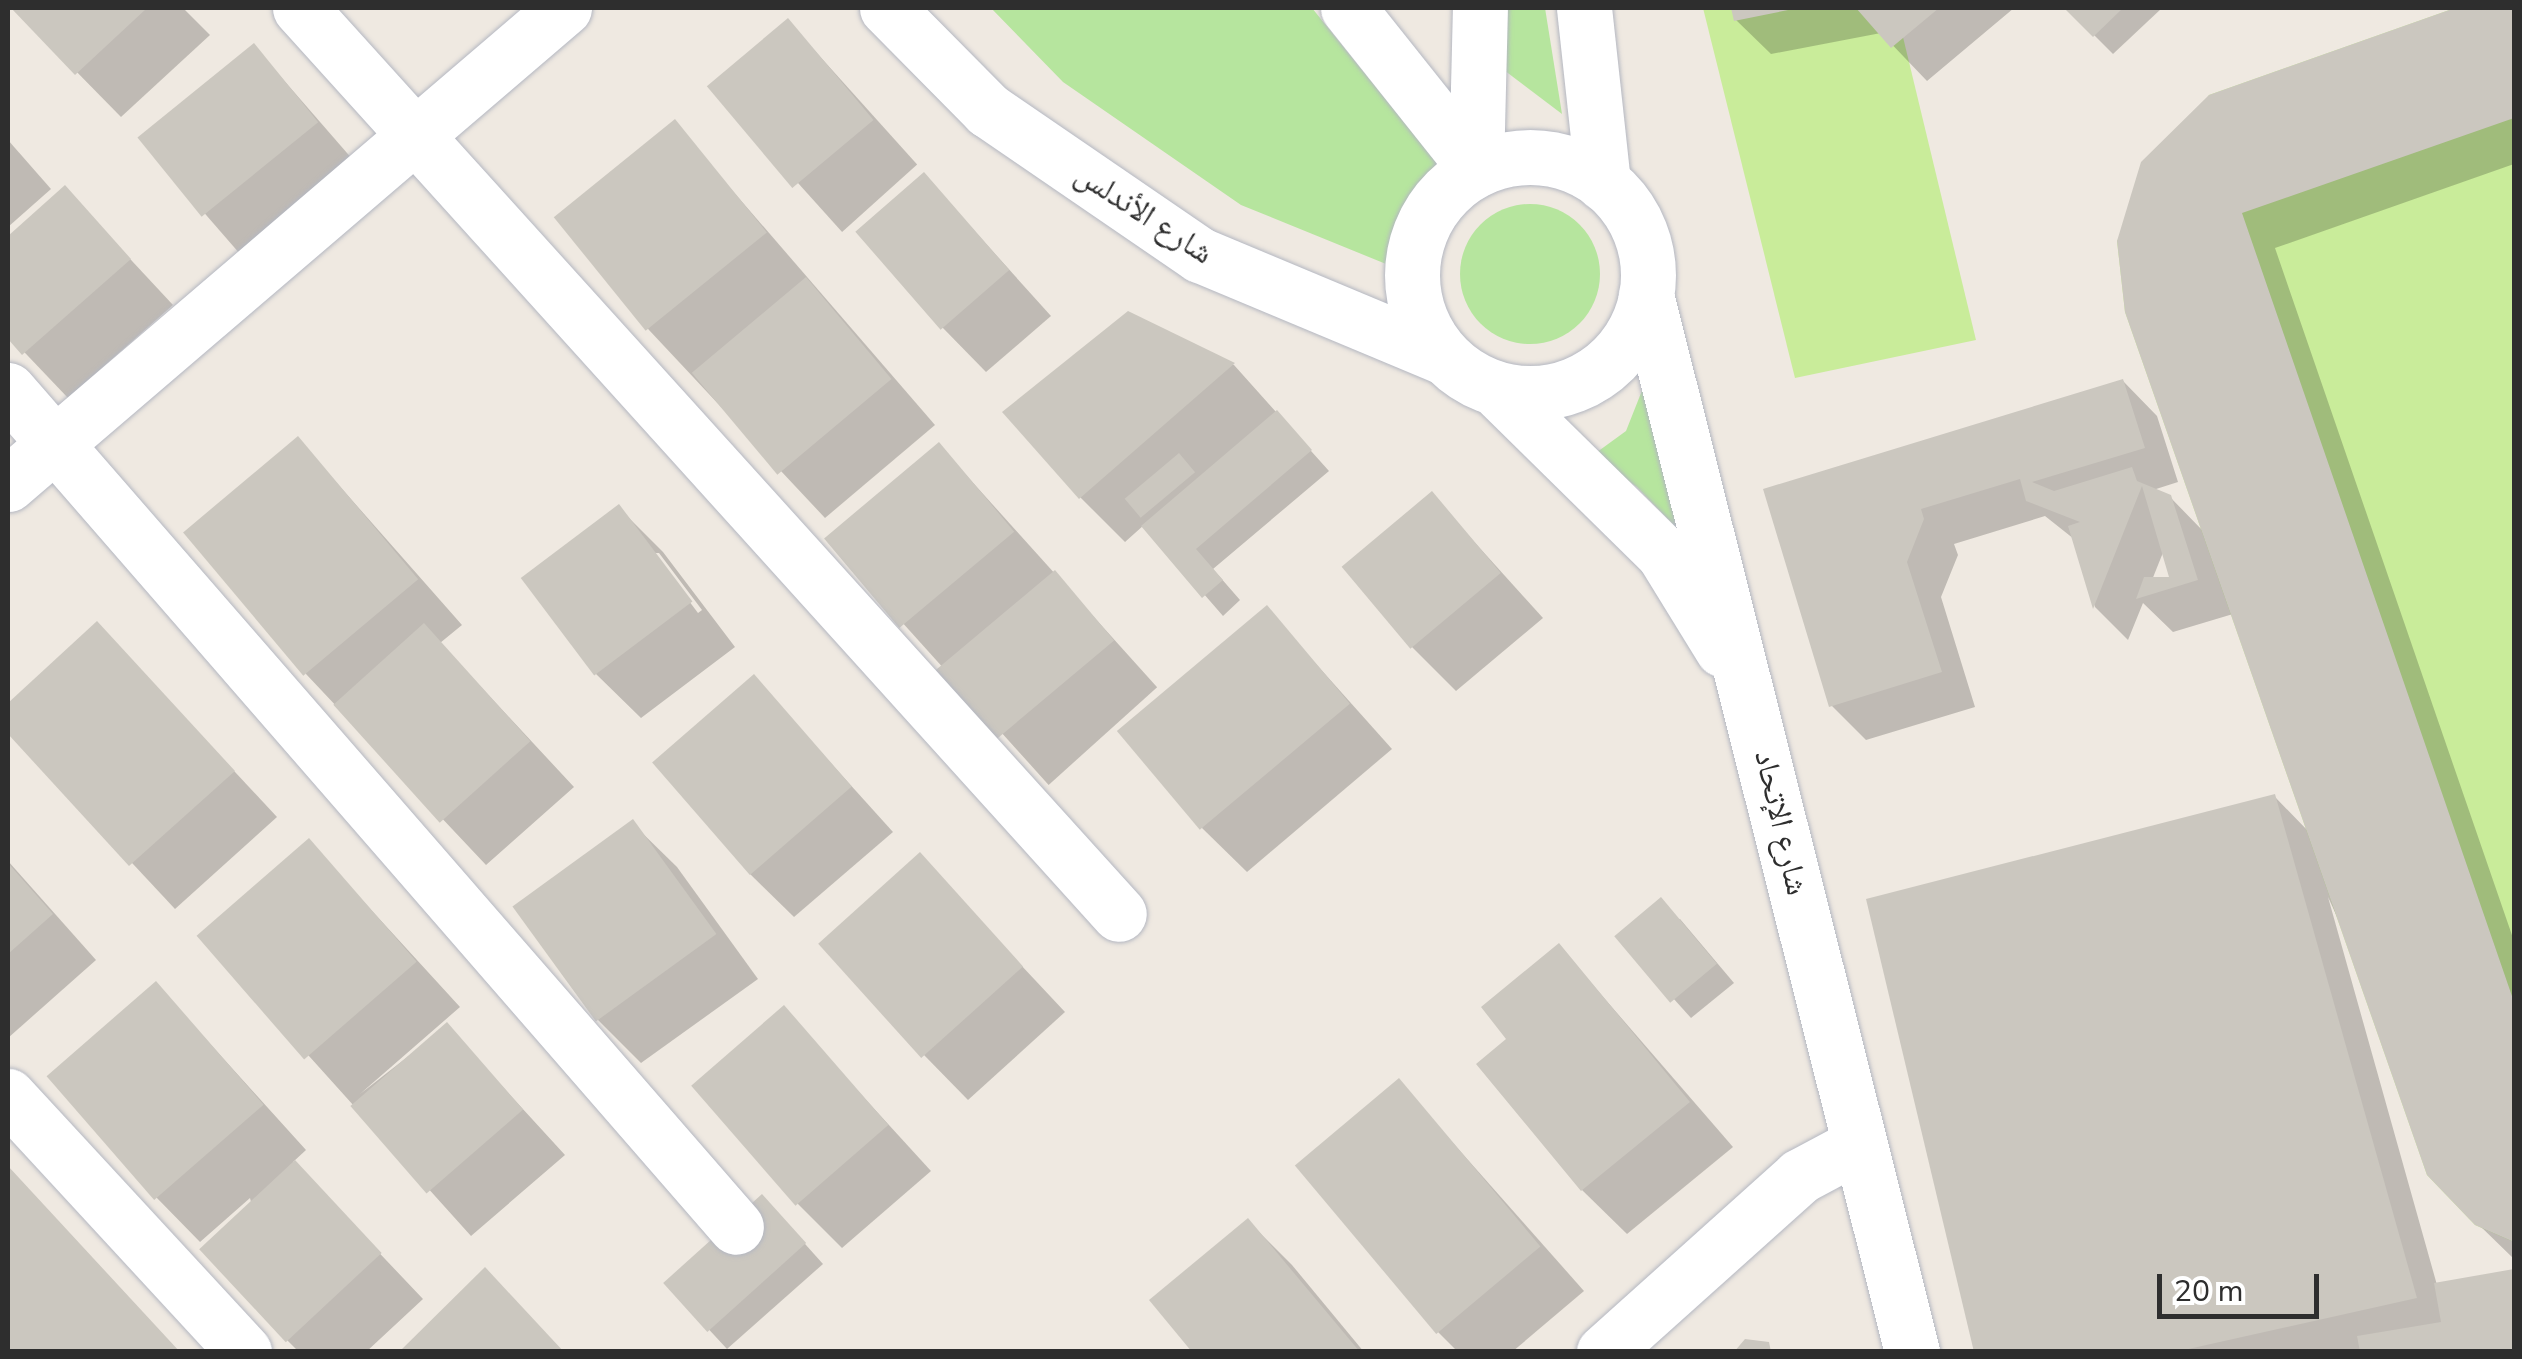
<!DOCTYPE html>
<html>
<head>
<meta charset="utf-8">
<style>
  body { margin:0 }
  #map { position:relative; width:2522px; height:1359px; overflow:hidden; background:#efe9e1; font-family:"Nunito Sans","Noto Naskh Arabic",sans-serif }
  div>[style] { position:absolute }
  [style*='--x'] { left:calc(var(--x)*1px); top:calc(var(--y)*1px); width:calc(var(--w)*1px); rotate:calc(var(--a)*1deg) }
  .green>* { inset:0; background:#b6e59e }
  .round { border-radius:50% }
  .pitch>* { inset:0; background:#c9ec9a }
  .shadow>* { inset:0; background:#0003; transform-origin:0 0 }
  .building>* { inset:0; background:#cbc7bf; transform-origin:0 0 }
  .roads { filter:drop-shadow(0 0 2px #b4b7c1) drop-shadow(0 0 2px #b4b7c1) }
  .street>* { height:55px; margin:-27.5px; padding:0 27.5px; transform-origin:27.5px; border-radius:27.5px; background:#fff }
  .secondary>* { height:55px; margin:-27.5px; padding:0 27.5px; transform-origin:27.5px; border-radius:27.5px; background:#fff }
  .secondary>.ring { margin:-27.5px; padding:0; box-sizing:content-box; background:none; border:55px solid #fff; border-radius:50% }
  span { translate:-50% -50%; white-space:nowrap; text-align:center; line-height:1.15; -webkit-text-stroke:8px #fff; paint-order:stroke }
  .street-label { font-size:32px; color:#2e2e2e }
  .frame { position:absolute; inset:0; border:10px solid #2e2e2e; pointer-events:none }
  .scale { position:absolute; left:2157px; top:1274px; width:162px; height:45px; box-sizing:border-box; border:5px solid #2e2e2e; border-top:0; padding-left:12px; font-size:30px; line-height:35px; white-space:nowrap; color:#2e2e2e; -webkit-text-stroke:8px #fff; paint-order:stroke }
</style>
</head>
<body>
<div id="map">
  <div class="green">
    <div style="clip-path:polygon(991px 8px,1312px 8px,1437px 163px,1401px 217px,1391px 266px,1241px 205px,1063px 82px)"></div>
    <div style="clip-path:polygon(1499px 8px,1545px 8px,1562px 114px,1492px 61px)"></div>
    <div class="round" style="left:1460px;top:204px;width:140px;height:140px"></div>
    <div style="clip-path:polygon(1645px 383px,1695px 547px,1637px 487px,1593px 455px,1626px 431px)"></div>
  </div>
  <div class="pitch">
    <div style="clip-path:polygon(1703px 8px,1896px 8px,1976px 340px,1795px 378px)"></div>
    <div style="clip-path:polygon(2455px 8px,2514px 8px,2514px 1242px,2475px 1225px,2427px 1175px,2125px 312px,2117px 241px,2209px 95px)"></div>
  </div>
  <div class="shadow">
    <div style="clip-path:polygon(14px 8px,183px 8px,210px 35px,121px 117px)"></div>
    <div style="clip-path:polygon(1734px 8px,2014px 8px,1927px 81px,1881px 33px,1771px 54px,1736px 20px)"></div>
    <div style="clip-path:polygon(2067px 8px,2162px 8px,2113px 54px)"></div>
    <div style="clip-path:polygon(evenodd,2463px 8px,2514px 8px,2514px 164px,2275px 248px,2514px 941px,2514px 1259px,2477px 1223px,2328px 897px,2437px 1285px,2514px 1272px,2514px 1352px,1976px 1352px,2275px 797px,2309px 832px,2233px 614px,2173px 632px,2143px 603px,2128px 640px,2095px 607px,2074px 539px,2045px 516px,1954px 544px,1958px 555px,1941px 597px,1975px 707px,1866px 740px,1832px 706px,1766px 491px,2123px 381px,2157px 416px,2178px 482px,2153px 490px,2170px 497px,2204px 532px,2210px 98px,2463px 8px,2164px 550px,2173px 579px,2152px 580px,2164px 550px)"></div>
    <div style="left:788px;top:21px;width:193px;height:101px;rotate:48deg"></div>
    <div style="left:254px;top:46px;width:162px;height:147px;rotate:49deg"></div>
    <div style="clip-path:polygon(674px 123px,935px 425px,825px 518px,649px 330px,557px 218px)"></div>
    <div style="clip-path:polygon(8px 140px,51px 189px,8px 227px)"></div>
    <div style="clip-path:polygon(924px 175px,1051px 316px,986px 372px,942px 327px)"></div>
    <div style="clip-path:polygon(65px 189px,173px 305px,68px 398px,8px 335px,8px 239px)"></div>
    <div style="clip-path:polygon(1128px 314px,1234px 365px,1329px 471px,1213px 569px,1240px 600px,1223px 616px,1144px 525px,1125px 542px,1080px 497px)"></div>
    <div style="clip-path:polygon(298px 439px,462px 625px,440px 643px,574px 787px,486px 865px,306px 674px)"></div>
    <div style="left:939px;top:445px;width:326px;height:146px;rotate:48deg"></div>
    <div style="clip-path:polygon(1431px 494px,1543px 618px,1456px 691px,1412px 647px)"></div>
    <div style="clip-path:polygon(evenodd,619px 508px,663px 552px,735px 647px,641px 718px,596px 674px,619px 508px,653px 553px,659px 553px,702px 610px,698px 613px,653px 553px)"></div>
    <div style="clip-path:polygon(1266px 608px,1392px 749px,1247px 872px,1202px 828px)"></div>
    <div style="clip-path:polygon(97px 624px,277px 817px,175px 909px,8px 730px,8px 706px)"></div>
    <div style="clip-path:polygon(754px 678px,893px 832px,794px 917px,749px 873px)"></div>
    <div style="clip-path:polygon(632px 823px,677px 867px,758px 979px,641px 1063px,597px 1019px,516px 907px)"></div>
    <div style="clip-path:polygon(309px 842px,460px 1007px,360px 1094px,447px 1026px,565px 1155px,471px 1236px,201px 936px)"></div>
    <div style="clip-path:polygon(919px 856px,1065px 1012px,968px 1100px,924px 1055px)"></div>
    <div style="clip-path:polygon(8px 861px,96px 960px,8px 1038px)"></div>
    <div style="clip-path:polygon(1680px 919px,1734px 983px,1691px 1018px,1618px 937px)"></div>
    <div style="clip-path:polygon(1559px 946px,1733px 1147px,1627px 1234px,1582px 1190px,1510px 1039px)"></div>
    <div style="clip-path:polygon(156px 984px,306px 1150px,293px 1162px,423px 1299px,366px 1352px,299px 1352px,286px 1339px,250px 1198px,200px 1242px,156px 1197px)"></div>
    <div style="clip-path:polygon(783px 1009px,931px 1171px,842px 1248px,798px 1204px)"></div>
    <div style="clip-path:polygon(1399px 1082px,1584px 1291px,1512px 1352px,1458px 1352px,1438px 1332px)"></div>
    <div style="clip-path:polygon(8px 1167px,179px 1352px,8px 1352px)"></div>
    <div style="clip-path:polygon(780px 1216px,823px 1264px,727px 1349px,665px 1282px)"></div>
    <div style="clip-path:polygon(1248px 1221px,1292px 1265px,1364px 1352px,1195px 1352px)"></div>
  </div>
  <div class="building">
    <div style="clip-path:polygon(11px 8px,147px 8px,75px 75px)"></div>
    <div style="clip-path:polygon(1731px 8px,1792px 8px,1793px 9px,1734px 21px)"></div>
    <div style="clip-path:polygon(1856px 8px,1939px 8px,1891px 48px)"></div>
    <div style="clip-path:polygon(2064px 8px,2123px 8px,2093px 37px)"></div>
    <div style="clip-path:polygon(2455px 8px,2514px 8px,2514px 118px,2242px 213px,2514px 1002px,2514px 1242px,2475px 1225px,2427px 1175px,2125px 312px,2117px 241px,2141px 162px,2209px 95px)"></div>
    <div style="left:788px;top:18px;width:133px;height:106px;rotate:50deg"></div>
    <div style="left:254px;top:43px;width:102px;height:150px;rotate:51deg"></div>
    <div style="left:675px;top:119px;width:146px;height:156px;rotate:51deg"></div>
    <div style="left:924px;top:172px;width:130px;height:91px;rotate:49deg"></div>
    <div style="clip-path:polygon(65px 185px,131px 259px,22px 355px,8px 339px,8px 236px)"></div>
    <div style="left:806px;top:277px;width:133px;height:149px;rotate:50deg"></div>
    <div style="clip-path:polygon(1128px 311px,1235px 363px,1079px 499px,1002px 412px)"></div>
    <div style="clip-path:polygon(2123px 379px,2145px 448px,2032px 482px,2054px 491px,2132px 467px,2137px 481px,2171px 495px,2198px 580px,2136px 599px,2144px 577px,2169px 577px,2142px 486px,2093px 609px,2068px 526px,2080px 522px,2026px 501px,2020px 479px,1921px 509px,1924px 519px,1907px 562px,1942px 672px,1829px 707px,1763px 489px)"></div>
    <div style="clip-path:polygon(1277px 410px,1312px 450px,1196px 549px,1223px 580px,1202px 598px,1141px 526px)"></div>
    <div style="left:298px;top:436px;width:187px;height:150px;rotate:50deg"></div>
    <div style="left:939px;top:442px;width:117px;height:150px;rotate:50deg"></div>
    <div style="left:1179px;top:453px;width:25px;height:71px;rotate:50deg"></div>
    <div style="left:1432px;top:491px;width:107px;height:118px;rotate:50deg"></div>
    <div style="left:619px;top:504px;width:122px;height:123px;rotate:53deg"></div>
    <div style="left:1055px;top:570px;width:92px;height:156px;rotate:50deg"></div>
    <div style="left:1267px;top:605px;width:129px;height:196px;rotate:50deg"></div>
    <div style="clip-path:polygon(97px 621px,235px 771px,129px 866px,8px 734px,8px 703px)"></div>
    <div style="left:424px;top:623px;width:159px;height:122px;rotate:48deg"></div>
    <div style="left:754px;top:674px;width:149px;height:135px;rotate:49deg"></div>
    <div style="clip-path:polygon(2275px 794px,2417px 1298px,2175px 1352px,1974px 1352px,1866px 899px)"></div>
    <div style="left:633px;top:819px;width:142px;height:149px;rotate:54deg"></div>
    <div style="left:309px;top:838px;width:164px;height:149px;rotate:49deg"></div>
    <div style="left:920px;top:852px;width:154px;height:137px;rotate:48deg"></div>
    <div style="clip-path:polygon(8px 863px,53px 914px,8px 954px)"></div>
    <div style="left:1661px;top:897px;width:87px;height:61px;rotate:50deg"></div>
    <div style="clip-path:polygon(1559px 943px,1690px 1102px,1581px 1191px,1476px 1064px,1506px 1039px,1481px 1007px)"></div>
    <div style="left:156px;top:981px;width:164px;height:145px;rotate:49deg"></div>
    <div style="left:784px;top:1005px;width:159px;height:123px;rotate:49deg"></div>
    <div style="left:447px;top:1022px;width:116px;height:128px;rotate:49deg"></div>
    <div style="left:1399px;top:1078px;width:220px;height:136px;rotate:50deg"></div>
    <div style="left:295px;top:1160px;width:127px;height:131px;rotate:47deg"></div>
    <div style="clip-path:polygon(8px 1166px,180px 1352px,8px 1352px)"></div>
    <div style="left:762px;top:1194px;width:66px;height:133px;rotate:48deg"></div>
    <div style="clip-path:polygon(1248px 1218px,1360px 1352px,1192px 1352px,1149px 1300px)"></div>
    <div style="clip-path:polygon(485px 1267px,564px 1352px,399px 1352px)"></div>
    <div style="clip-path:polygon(2514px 1269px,2514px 1352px,2360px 1352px,2357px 1336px,2441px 1322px,2434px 1283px)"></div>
    <div style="clip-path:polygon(1745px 1339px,1769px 1342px,1771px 1352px,1734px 1352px)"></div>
  </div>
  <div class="roads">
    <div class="street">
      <div style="--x:300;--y:8;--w:1221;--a:47.89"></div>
      <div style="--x:8;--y:390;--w:1109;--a:48.98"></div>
      <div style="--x:8;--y:484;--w:732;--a:-40.57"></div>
      <div style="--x:8;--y:1096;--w:348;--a:47.3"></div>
      <div style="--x:1604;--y:1352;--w:263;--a:-41.9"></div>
      <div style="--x:1800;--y:1176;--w:66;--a:-28.1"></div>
    </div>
    <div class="secondary">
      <div style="--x:887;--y:8;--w:144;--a:45.3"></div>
      <div style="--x:988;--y:110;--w:257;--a:34.4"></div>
      <div style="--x:1200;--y:255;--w:262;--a:22.7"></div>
      <div style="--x:1348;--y:8;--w:206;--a:51.5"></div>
      <div style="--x:1584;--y:8;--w:176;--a:83.8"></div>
      <div class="ring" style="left:1412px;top:157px;width:181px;height:181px"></div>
      <div style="--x:1476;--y:169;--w:161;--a:-88.6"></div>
      <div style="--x:1646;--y:295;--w:1090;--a:75.87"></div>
      <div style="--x:1496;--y:389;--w:234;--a:44.5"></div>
      <div style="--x:1663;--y:553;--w:113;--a:58.4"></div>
    </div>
  </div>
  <div class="street-label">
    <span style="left:1144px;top:214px;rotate:33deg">شارع الأندلس</span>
    <span style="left:1781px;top:823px;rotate:77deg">شارع الإتحاد</span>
  </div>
  <div class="frame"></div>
  <div class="scale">20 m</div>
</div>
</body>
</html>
